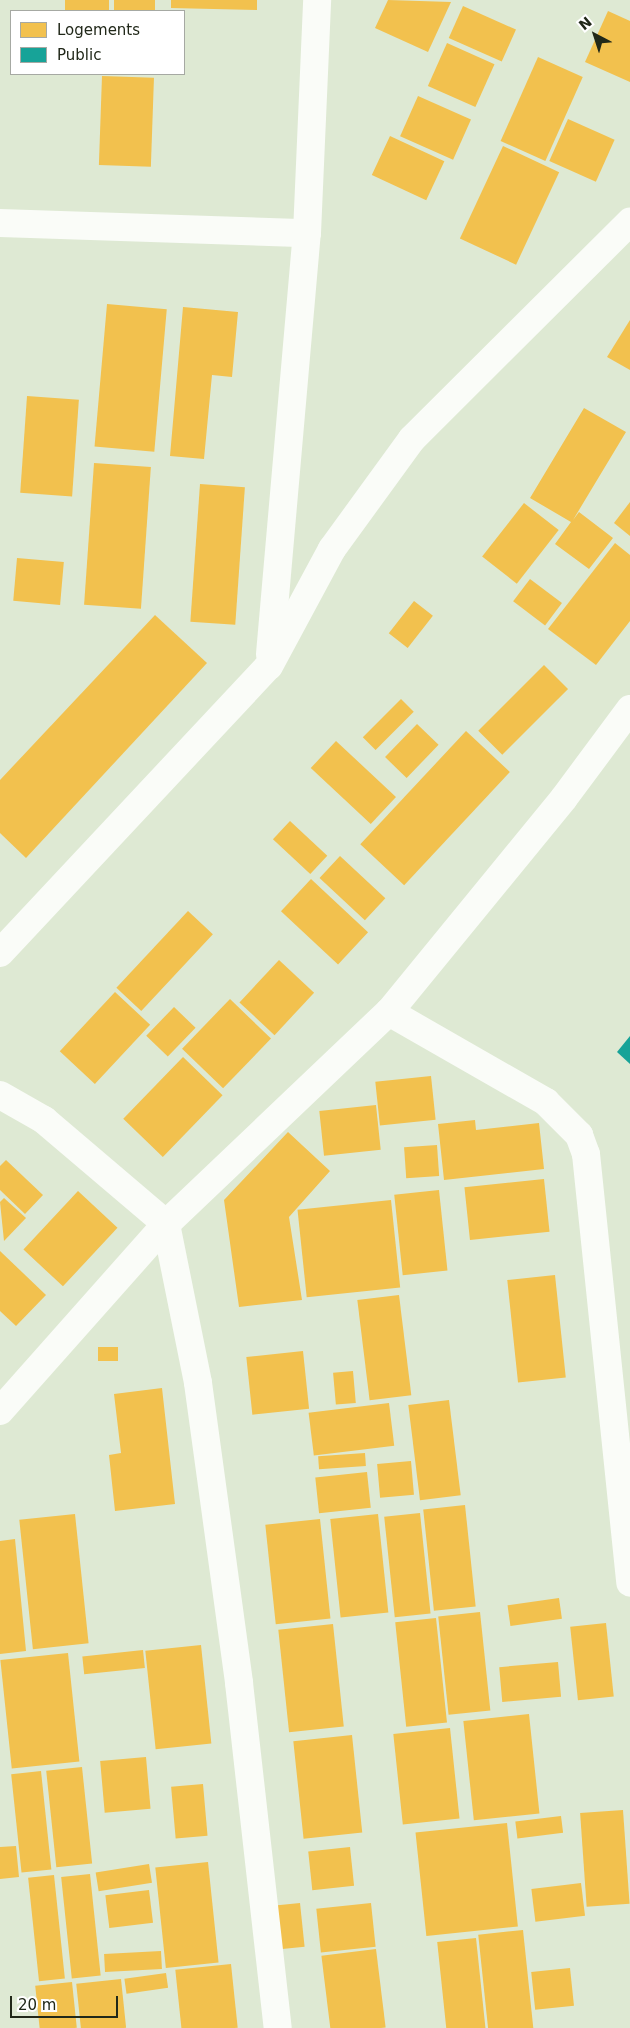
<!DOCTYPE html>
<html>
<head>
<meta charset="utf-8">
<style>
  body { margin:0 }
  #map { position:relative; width:630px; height:2028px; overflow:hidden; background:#dee9d3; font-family:"DejaVu Sans",sans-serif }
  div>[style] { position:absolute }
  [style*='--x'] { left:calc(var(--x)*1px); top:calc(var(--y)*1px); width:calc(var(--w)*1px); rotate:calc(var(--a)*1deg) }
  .homes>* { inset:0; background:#f2c14e; transform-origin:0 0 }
  .public>* { inset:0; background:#17a398 }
  .street>* { height:28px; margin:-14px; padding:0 14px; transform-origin:14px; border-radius:14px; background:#fafcf8 }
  span { translate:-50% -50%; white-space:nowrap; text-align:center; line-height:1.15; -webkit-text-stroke:5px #fff; paint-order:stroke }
  .legend { position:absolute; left:10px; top:10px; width:175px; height:65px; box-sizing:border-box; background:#fff; border:1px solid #a6a9a3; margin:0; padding:6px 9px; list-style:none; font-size:15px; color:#212819 }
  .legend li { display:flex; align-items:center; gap:10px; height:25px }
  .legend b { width:25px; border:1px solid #a6a9a3 }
  .north { position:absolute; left:570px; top:10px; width:50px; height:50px; -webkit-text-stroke:4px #fff; paint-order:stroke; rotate:320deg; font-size:14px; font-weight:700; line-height:20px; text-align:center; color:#212819 }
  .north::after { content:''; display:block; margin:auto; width:18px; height:22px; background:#212819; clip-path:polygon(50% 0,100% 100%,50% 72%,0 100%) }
  .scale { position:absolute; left:10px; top:1996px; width:108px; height:22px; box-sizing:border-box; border:2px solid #212819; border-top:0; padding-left:6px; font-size:15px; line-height:18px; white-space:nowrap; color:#212819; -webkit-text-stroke:4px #fff; paint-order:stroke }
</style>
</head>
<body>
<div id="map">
  <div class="homes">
    <div style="left:65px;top:0;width:44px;height:11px"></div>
    <div style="left:114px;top:0;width:41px;height:11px"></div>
    <div style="clip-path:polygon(171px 0,257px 0,257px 10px,171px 8px)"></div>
    <div style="clip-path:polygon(388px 0,451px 2px,428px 52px,375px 28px)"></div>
    <div style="left:463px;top:6px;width:58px;height:35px;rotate:24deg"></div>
    <div style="clip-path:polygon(608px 11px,630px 21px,630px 82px,585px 62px)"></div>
    <div style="left:447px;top:43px;width:52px;height:47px;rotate:24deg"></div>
    <div style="left:538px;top:57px;width:49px;height:92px;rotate:24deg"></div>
    <div style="left:102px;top:76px;width:52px;height:89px;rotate:2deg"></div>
    <div style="left:418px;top:96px;width:58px;height:44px;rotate:24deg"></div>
    <div style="left:568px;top:119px;width:51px;height:46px;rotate:24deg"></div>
    <div style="left:390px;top:136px;width:60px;height:43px;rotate:25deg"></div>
    <div style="left:503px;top:146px;width:62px;height:102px;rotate:25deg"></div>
    <div style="left:107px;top:304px;width:60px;height:143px;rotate:5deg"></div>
    <div style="clip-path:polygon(183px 307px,238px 312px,232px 377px,212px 375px,204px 459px,170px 456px)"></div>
    <div style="clip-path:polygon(630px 320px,630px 370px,607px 357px)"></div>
    <div style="left:27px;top:396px;width:52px;height:97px;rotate:4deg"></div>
    <div style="clip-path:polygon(584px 408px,626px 432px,573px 520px,579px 512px,613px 538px,589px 569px,555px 544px,571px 522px,530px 498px)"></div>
    <div style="left:94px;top:463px;width:57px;height:142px;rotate:4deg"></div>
    <div style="left:200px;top:484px;width:45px;height:138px;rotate:4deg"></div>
    <div style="clip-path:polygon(630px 502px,630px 536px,614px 523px)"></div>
    <div style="left:524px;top:503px;width:44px;height:68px;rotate:38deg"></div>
    <div style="clip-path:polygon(615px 543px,630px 555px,630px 621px,596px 665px,548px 629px)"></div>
    <div style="left:17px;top:558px;width:47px;height:43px;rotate:5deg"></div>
    <div style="left:530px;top:579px;width:40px;height:28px;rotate:37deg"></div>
    <div style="left:414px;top:601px;width:24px;height:41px;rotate:38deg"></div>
    <div style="clip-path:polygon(155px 615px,207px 663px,26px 858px,0 833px,0 780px)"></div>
    <div style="left:544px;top:665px;width:34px;height:93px;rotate:45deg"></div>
    <div style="left:401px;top:699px;width:18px;height:54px;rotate:45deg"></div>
    <div style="left:417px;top:724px;width:30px;height:46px;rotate:44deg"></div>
    <div style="left:466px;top:731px;width:60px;height:155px;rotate:43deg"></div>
    <div style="left:336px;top:741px;width:82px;height:37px;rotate:43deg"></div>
    <div style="left:290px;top:821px;width:51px;height:25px;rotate:43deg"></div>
    <div style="left:340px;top:856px;width:62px;height:30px;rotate:43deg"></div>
    <div style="left:311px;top:879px;width:78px;height:44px;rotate:43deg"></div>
    <div style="left:188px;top:911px;width:34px;height:105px;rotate:43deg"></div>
    <div style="left:279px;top:960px;width:48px;height:58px;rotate:43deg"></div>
    <div style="left:115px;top:992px;width:48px;height:81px;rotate:43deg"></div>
    <div style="left:230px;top:999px;width:57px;height:69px;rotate:44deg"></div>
    <div style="left:174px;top:1007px;width:30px;height:40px;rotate:44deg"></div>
    <div style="left:183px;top:1057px;width:55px;height:86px;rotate:44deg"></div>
    <div style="left:431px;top:1076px;width:44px;height:56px;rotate:84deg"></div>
    <div style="left:376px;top:1105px;width:45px;height:57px;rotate:84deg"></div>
    <div style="clip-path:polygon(475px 1120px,476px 1130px,539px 1123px,544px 1169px,444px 1180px,438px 1124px)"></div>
    <div style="clip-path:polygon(288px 1132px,330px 1171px,289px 1217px,302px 1300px,239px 1307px,224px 1200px)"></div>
    <div style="left:437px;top:1145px;width:31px;height:33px;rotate:86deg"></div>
    <div style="clip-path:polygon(6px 1160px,43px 1195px,25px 1214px,0 1190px,0 1166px)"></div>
    <div style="left:544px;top:1179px;width:53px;height:80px;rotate:84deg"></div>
    <div style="left:439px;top:1190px;width:81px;height:45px;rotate:84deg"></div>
    <div style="left:78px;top:1191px;width:54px;height:80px;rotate:43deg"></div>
    <div style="clip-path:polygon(4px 1198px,26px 1218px,4px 1241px,0 1202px)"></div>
    <div style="left:391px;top:1200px;width:88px;height:94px;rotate:84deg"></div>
    <div style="clip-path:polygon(0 1251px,46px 1295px,16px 1326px,0 1311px)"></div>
    <div style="left:555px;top:1275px;width:103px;height:48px;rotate:84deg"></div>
    <div style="left:399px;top:1295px;width:101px;height:42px;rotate:83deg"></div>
    <div style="left:98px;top:1347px;width:20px;height:14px"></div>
    <div style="left:303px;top:1351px;width:58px;height:57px;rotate:84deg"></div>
    <div style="left:353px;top:1371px;width:32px;height:20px;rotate:85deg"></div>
    <div style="clip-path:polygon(162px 1388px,175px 1504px,115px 1511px,109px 1455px,121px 1453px,114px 1394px)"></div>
    <div style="left:449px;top:1400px;width:96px;height:41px;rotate:83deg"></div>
    <div style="left:389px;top:1403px;width:43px;height:81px;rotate:83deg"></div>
    <div style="left:365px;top:1453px;width:13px;height:47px;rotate:86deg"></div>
    <div style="left:411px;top:1461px;width:34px;height:34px;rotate:85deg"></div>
    <div style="left:367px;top:1472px;width:36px;height:52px;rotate:84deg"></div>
    <div style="left:465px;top:1505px;width:102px;height:42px;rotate:84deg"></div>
    <div style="left:420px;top:1513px;width:101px;height:36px;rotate:84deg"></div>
    <div style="left:75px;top:1514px;width:130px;height:56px;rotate:84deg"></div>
    <div style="left:378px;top:1514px;width:99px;height:48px;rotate:84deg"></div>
    <div style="left:320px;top:1519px;width:100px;height:55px;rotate:84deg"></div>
    <div style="clip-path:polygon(15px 1539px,26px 1651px,0 1654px,0 1541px)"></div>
    <div style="left:559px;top:1598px;width:21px;height:52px;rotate:82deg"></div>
    <div style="left:480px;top:1612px;width:99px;height:42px;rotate:84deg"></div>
    <div style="left:436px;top:1618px;width:105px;height:41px;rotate:84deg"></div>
    <div style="left:606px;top:1623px;width:74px;height:36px;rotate:84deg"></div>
    <div style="left:333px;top:1624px;width:103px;height:55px;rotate:84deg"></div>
    <div style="left:201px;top:1645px;width:99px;height:56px;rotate:84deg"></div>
    <div style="left:143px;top:1650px;width:18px;height:61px;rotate:84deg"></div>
    <div style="left:68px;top:1653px;width:109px;height:68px;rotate:84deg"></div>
    <div style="left:558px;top:1662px;width:35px;height:59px;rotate:85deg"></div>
    <div style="left:529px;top:1714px;width:100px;height:66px;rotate:84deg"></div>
    <div style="left:450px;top:1728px;width:91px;height:57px;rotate:84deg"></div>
    <div style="left:352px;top:1735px;width:98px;height:59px;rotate:84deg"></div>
    <div style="left:146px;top:1757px;width:52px;height:46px;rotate:85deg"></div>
    <div style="left:82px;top:1767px;width:97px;height:36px;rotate:84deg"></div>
    <div style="left:41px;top:1771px;width:99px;height:30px;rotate:84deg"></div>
    <div style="left:203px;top:1784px;width:52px;height:32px;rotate:85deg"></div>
    <div style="left:623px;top:1810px;width:94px;height:43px;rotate:86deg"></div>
    <div style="left:561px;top:1816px;width:17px;height:46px;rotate:83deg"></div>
    <div style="left:507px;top:1823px;width:104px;height:92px;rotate:84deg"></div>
    <div style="clip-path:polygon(16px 1846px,19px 1877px,0 1879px,0 1847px)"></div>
    <div style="left:350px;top:1847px;width:39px;height:42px;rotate:84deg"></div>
    <div style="left:208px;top:1862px;width:101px;height:53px;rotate:84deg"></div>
    <div style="left:149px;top:1864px;width:19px;height:54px;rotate:81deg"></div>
    <div style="left:90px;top:1874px;width:102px;height:29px;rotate:84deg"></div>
    <div style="left:54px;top:1875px;width:104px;height:26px;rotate:84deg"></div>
    <div style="left:581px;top:1883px;width:33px;height:50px;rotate:83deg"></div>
    <div style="left:149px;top:1890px;width:33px;height:44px;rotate:83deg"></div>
    <div style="left:300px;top:1903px;width:44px;height:25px;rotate:84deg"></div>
    <div style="left:371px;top:1903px;width:44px;height:55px;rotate:84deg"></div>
    <div style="left:523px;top:1930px;width:99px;height:45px;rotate:84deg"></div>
    <div style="left:476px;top:1938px;width:91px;height:39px;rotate:84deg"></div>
    <div style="left:376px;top:1949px;width:79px;height:55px;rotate:83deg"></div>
    <div style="left:161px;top:1951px;width:18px;height:57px;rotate:87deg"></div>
    <div style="left:231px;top:1964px;width:64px;height:56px;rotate:84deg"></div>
    <div style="left:570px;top:1968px;width:38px;height:39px;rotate:84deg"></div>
    <div style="left:166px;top:1973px;width:15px;height:42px;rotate:82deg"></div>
    <div style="left:121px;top:1979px;width:49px;height:45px;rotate:84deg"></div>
    <div style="left:72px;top:1982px;width:46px;height:37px;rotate:84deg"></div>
  </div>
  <div class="public">
    <div style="clip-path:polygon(630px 1036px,630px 1064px,617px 1052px)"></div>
  </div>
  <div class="street">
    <div style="--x:0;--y:223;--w:307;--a:1.9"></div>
    <div style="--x:270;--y:654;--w:423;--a:-85"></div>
    <div style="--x:307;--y:233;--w:233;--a:-87.5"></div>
    <div style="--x:0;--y:953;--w:393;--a:-46.9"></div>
    <div style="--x:269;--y:666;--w:133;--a:-61.7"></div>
    <div style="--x:332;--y:549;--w:136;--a:-54"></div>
    <div style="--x:412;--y:439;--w:308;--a:-44.9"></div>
    <div style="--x:389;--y:1012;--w:181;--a:29.8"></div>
    <div style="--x:546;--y:1102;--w:47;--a:45"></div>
    <div style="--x:579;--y:1135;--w:20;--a:70"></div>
    <div style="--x:586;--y:1154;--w:431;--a:84.1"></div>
    <div style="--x:0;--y:1095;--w:51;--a:29.6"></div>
    <div style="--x:44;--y:1120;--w:160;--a:40.4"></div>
    <div style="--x:166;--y:1224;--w:162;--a:78.6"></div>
    <div style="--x:198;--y:1383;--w:303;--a:82.2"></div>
    <div style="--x:239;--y:1683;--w:347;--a:83.6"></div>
    <div style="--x:0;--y:1411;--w:250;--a:-48.4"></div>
    <div style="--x:166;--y:1224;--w:308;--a:-43.6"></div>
    <div style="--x:389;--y:1012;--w:276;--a:-50.7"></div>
    <div style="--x:564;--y:798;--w:111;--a:-53.4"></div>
  </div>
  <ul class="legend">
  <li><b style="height:14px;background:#f2c14e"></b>Logements</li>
  <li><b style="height:14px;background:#17a398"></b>Public</li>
  </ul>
  <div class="north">N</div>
  <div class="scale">20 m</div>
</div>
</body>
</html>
